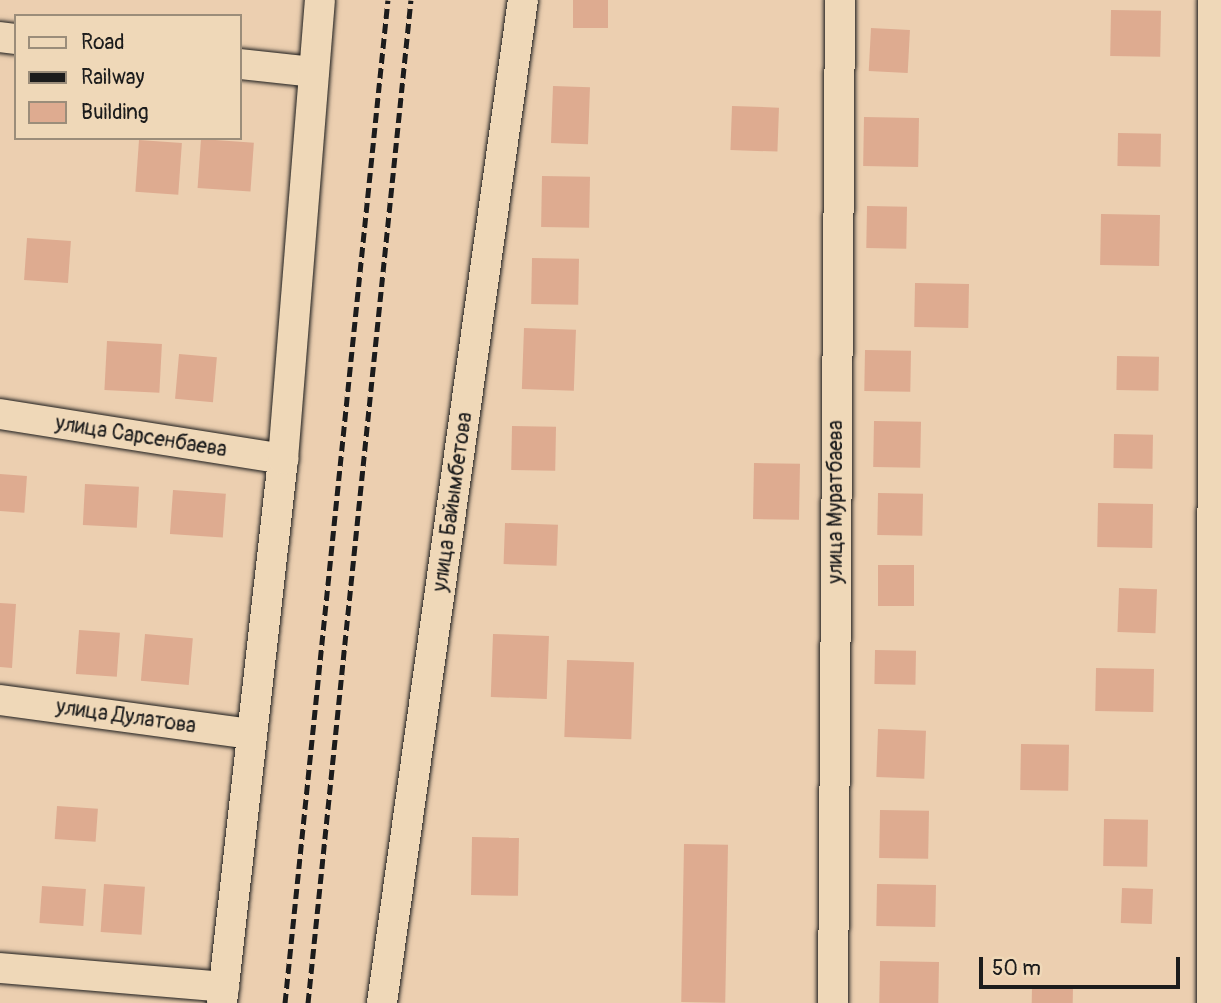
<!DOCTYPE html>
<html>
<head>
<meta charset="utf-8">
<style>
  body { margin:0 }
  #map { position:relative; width:1221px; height:1003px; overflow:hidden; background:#eccfb0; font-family:Pangolin,sans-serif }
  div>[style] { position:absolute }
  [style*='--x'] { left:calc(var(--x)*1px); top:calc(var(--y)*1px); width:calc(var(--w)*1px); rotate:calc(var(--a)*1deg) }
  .building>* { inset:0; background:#deab90; transform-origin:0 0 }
  .roads { filter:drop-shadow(0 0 2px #1c1c1c) drop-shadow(0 0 2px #1c1c1c) }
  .minor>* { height:30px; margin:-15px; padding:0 15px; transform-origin:15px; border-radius:15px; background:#efd8b8 }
  .rail>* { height:5px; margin-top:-2.5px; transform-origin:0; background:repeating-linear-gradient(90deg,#1c1c1c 0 10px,transparent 0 15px) }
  span { translate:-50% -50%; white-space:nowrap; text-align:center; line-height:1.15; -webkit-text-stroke:5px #efd8b8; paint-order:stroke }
  .street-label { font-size:21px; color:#1c1c1c }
  .legend { position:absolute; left:14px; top:14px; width:228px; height:126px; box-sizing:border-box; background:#efd8b8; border:2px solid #9b8d7a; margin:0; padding:9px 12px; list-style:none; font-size:21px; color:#1c1c1c }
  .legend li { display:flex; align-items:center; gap:14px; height:35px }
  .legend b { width:35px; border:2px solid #9b8d7a }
  .scale { position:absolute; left:979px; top:957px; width:201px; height:32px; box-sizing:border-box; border:4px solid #1c1c1c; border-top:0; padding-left:9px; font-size:21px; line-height:24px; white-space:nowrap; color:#1c1c1c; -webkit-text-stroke:5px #efd8b8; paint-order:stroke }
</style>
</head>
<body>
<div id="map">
  <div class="building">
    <div style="left:573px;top:0;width:35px;height:28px"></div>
    <div style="left:1111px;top:10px;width:50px;height:46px;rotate:1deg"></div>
    <div style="left:871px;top:28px;width:39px;height:43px;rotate:3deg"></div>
    <div style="left:553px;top:86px;width:37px;height:57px;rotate:2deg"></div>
    <div style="left:732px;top:106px;width:47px;height:44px;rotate:2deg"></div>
    <div style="left:864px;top:117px;width:55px;height:49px;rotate:1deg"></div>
    <div style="left:1118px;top:133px;width:43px;height:33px;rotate:1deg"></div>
    <div style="left:201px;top:139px;width:53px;height:49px;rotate:4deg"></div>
    <div style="left:139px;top:140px;width:43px;height:52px;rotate:4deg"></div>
    <div style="left:542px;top:176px;width:48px;height:51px;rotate:1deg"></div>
    <div style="left:867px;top:206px;width:40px;height:42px;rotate:1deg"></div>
    <div style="left:1101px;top:214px;width:59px;height:51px;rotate:1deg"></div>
    <div style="left:27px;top:238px;width:44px;height:42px;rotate:4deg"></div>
    <div style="left:532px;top:258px;width:47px;height:46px;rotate:1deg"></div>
    <div style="left:915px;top:283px;width:54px;height:44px;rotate:1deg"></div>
    <div style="left:524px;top:328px;width:52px;height:61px;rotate:2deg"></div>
    <div style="left:107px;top:341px;width:55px;height:49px;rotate:3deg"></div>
    <div style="left:865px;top:350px;width:46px;height:41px;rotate:1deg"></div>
    <div style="left:179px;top:354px;width:38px;height:45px;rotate:5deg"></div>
    <div style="left:1117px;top:356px;width:42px;height:34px;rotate:1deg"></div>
    <div style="left:874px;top:421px;width:47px;height:46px;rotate:1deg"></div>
    <div style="left:512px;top:426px;width:44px;height:44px;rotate:1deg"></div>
    <div style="left:1114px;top:434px;width:39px;height:34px;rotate:1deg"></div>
    <div style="left:754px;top:463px;width:46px;height:56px;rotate:1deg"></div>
    <div style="left:0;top:474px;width:27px;height:37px;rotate:4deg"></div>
    <div style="left:85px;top:484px;width:54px;height:41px;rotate:3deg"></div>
    <div style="left:173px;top:490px;width:53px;height:44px;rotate:4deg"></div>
    <div style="left:878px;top:493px;width:45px;height:42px;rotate:1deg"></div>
    <div style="left:1098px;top:503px;width:55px;height:44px;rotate:1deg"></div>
    <div style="left:505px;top:523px;width:53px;height:41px;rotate:2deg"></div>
    <div style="left:878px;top:565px;width:36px;height:41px"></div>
    <div style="left:1119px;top:588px;width:38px;height:44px;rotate:2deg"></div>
    <div style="clip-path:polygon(0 603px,16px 604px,12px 668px,0 667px)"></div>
    <div style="left:79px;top:630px;width:41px;height:44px;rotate:4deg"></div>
    <div style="left:145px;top:634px;width:48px;height:47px;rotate:5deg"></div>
    <div style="left:493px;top:634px;width:56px;height:63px;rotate:2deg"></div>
    <div style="left:875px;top:650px;width:41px;height:34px;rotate:1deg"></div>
    <div style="left:567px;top:660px;width:67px;height:77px;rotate:2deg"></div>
    <div style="left:1096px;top:668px;width:58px;height:43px;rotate:1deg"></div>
    <div style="left:878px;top:729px;width:48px;height:48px;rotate:2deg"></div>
    <div style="left:1021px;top:744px;width:48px;height:46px;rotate:1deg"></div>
    <div style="left:57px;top:806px;width:41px;height:33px;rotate:4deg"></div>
    <div style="left:880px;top:810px;width:49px;height:48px;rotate:1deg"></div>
    <div style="left:1104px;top:819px;width:44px;height:47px;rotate:1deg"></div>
    <div style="left:472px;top:837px;width:47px;height:58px;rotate:1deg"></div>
    <div style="left:684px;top:844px;width:44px;height:158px;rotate:1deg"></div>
    <div style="left:104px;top:884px;width:41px;height:48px;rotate:4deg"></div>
    <div style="left:877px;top:884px;width:59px;height:42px;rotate:1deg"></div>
    <div style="left:42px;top:886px;width:44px;height:37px;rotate:4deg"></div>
    <div style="left:1122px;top:888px;width:31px;height:35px;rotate:2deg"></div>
    <div style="left:880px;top:961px;width:59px;height:42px;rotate:1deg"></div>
    <div style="left:1032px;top:986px;width:41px;height:17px;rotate:1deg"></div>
  </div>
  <div class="roads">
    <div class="minor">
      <div style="--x:0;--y:37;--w:16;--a:7"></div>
      <div style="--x:240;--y:64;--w:74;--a:6.2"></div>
      <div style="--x:0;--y:414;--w:287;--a:9"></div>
      <div style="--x:0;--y:700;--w:254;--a:7.7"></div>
      <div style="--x:0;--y:968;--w:225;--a:4.8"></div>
      <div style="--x:222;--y:1003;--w:547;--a:-83.6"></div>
      <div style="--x:283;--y:459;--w:460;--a:-85.4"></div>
      <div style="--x:382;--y:1003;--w:1013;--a:-82"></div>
      <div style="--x:833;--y:1003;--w:1003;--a:-89.6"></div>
      <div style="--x:1212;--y:1003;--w:1003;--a:-89.94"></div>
    </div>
  </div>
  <div class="rail">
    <div style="--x:285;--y:1003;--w:1008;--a:-84.14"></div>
    <div style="--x:308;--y:1003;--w:1008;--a:-84.14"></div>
  </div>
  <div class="street-label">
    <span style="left:141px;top:437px;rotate:9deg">улица Сарсенбаева</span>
    <span style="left:453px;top:502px;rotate:-82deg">улица Байымбетова</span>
    <span style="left:836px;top:502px;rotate:-90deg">улица Муратбаева</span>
    <span style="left:126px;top:717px;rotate:8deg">улица Дулатова</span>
  </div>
  <ul class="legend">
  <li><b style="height:9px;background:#efd8b8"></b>Road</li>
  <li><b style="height:9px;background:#1c1c1c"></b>Railway</li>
  <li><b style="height:19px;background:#deab90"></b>Building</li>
  </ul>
  <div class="scale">50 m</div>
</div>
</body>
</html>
